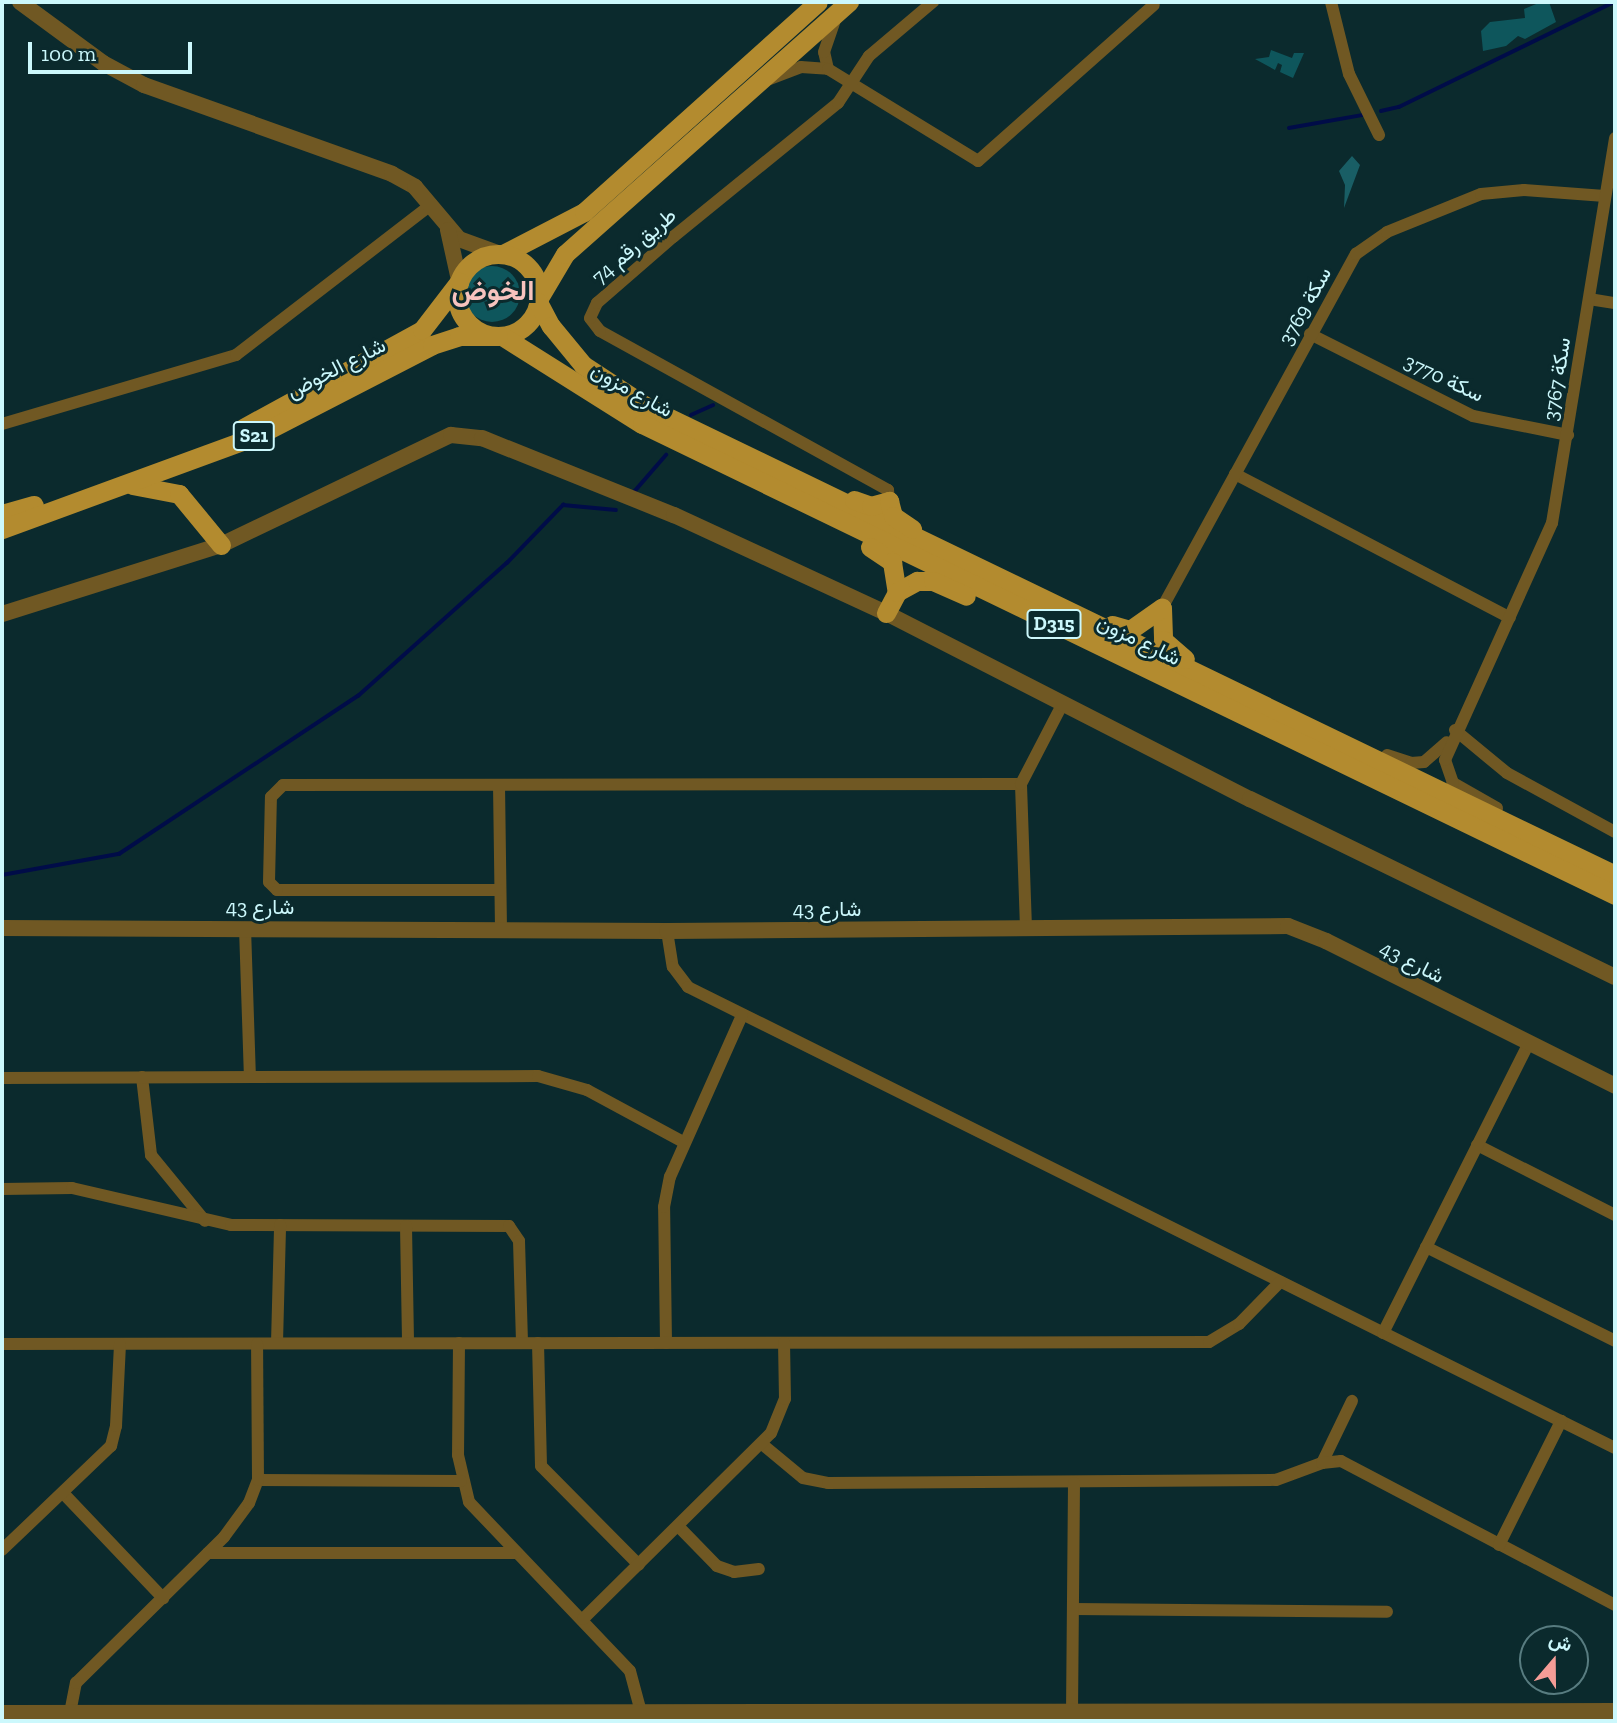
<!DOCTYPE html>
<html>
<head>
<meta charset="utf-8">
<style>
  body { margin:0 }
  #map { position:relative; width:1617px; height:1723px; overflow:hidden; background:#0b2a2d; font-family:"Zilla Slab",Vazirmatn,serif }
  div>[style] { position:absolute }
  [style*='--x'] { left:calc(var(--x)*1px); top:calc(var(--y)*1px); width:calc(var(--w)*1px); rotate:calc(var(--a)*1deg) }
  .green>* { inset:0; background:#0e565c }
  .round { border-radius:50% }
  .forest>* { inset:0; background:#195e65 }
  .stream>* { height:3.5px; margin:-1.75px; padding:0 1.75px; transform-origin:1.75px; border-radius:1.75px; background:#000c48 }
  .minor>* { height:12px; margin:-6px; padding:0 6px; transform-origin:6px; border-radius:6px; background:#705823 }
  .tertiary>* { height:16px; margin:-8px; padding:0 8px; transform-origin:8px; border-radius:8px; background:#705823 }
  .primary>* { height:19px; margin:-9.5px; padding:0 9.5px; transform-origin:9.5px; border-radius:9.5px; background:#b38b2f }
  .primary>.ring { margin:-9.5px; padding:0; box-sizing:content-box; background:none; border:19px solid #b38b2f; border-radius:50% }
  span { translate:-50% -50%; white-space:nowrap; text-align:center; line-height:1.15; -webkit-text-stroke:6px #0b2a2d; paint-order:stroke }
  .shield-label span { padding:2px 5px; background:#0b2a2d; border:2px solid; border-radius:5px; -webkit-text-stroke-width:0 }
  .shield-label { font-size:19px; color:#ccf8fc; font-weight:700 }
  .street-label { font-size:21px; color:#ccf8fc }
  .district-label { font-size:28px; color:#f7c3be; font-weight:700 }
  .frame { position:absolute; inset:0; border:4px solid #ccf8fc; pointer-events:none }
  .north { position:absolute; left:1519px; top:1625px; width:70px; height:70px; box-sizing:border-box; background:#0b2a2d; border:2px solid #587c80; border-radius:50%; rotate:20deg; font-size:19px; font-weight:700; line-height:28px; text-align:center; color:#ccf8fc }
  .north::after { content:''; display:block; margin:auto; width:24px; height:32px; background:#f59c96; clip-path:polygon(50% 0,100% 100%,50% 72%,0 100%) }
  .scale { position:absolute; left:28px; top:42px; width:164px; height:32px; box-sizing:border-box; border:4px solid #ccf8fc; border-top:0; padding-left:9px; font-size:21px; line-height:24px; white-space:nowrap; color:#ccf8fc; -webkit-text-stroke:5px #0b2a2d; paint-order:stroke }
</style>
</head>
<body>
<div id="map">
  <div class="green">
    <div style="clip-path:polygon(1541px 2px,1549px 2px,1556px 22px,1525px 39px,1518px 36px,1506px 46px,1483px 51px,1481px 31px,1490px 22px,1525px 18px,1524px 9px)"></div>
    <div style="clip-path:polygon(1271px 50px,1292px 58px,1294px 53px,1304px 53px,1293px 78px,1280px 72px,1282px 65px,1278px 63px,1275px 70px,1255px 59px,1269px 57px)"></div>
    <div class="round" style="left:464px;top:266px;width:56px;height:56px"></div>
  </div>
  <div class="forest">
    <div style="clip-path:polygon(1352px 156px,1360px 165px,1344px 208px,1345px 185px,1339px 171px)"></div>
  </div>
  <div class="stream">
    <div style="--x:1381;--y:111;--w:18;--a:-13"></div>
    <div style="--x:1399;--y:107;--w:239;--a:-26"></div>
    <div style="--x:1289;--y:128;--w:75;--a:-10"></div>
    <div style="--x:691;--y:415;--w:24;--a:-24"></div>
    <div style="--x:634;--y:492;--w:49;--a:-49.1"></div>
    <div style="--x:2;--y:875;--w:119;--a:-10.2"></div>
    <div style="--x:119;--y:854;--w:287;--a:-33.5"></div>
    <div style="--x:358;--y:696;--w:200;--a:-41.8"></div>
    <div style="--x:507;--y:563;--w:81;--a:-46"></div>
    <div style="--x:563;--y:505;--w:53;--a:5.4"></div>
  </div>
  <div class="minor">
    <div style="--x:1331;--y:2;--w:74;--a:76"></div>
    <div style="--x:1349;--y:74;--w:68;--a:63.8"></div>
    <div style="--x:828;--y:69;--w:17;--a:-103"></div>
    <div style="--x:824;--y:52;--w:37;--a:-71"></div>
    <div style="--x:770;--y:79;--w:33;--a:-21"></div>
    <div style="--x:801;--y:67;--w:27;--a:4"></div>
    <div style="--x:828;--y:69;--w:176;--a:31.5"></div>
    <div style="--x:978;--y:161;--w:235;--a:-41.6"></div>
    <div style="--x:1589;--y:299;--w:26;--a:9"></div>
    <div style="--x:1310;--y:334;--w:182;--a:26.7"></div>
    <div style="--x:1473;--y:416;--w:97;--a:11.3"></div>
    <div style="--x:2;--y:424;--w:244;--a:-16.4"></div>
    <div style="--x:236;--y:355;--w:247;--a:-37.6"></div>
    <div style="--x:1235;--y:474;--w:310;--a:27.6"></div>
    <div style="--x:889;--y:501;--w:11;--a:-95"></div>
    <div style="--x:888;--y:490;--w:329;--a:-151.1"></div>
    <div style="--x:600;--y:331;--w:16;--a:-128"></div>
    <div style="--x:590;--y:318;--w:17;--a:-65"></div>
    <div style="--x:597;--y:303;--w:101;--a:-41"></div>
    <div style="--x:673;--y:237;--w:213;--a:-39.1"></div>
    <div style="--x:838;--y:103;--w:56;--a:-56.6"></div>
    <div style="--x:869;--y:56;--w:84;--a:-40.2"></div>
    <div style="--x:1162;--y:608;--w:404;--a:-61.3"></div>
    <div style="--x:1356;--y:254;--w:38;--a:-35"></div>
    <div style="--x:1387;--y:232;--w:101;--a:-22"></div>
    <div style="--x:1481;--y:194;--w:43;--a:-5.3"></div>
    <div style="--x:1524;--y:190;--w:81;--a:4.2"></div>
    <div style="--x:1455;--y:730;--w:67;--a:39.6"></div>
    <div style="--x:1507;--y:773;--w:123;--a:28.6"></div>
    <div style="--x:1387;--y:755;--w:25;--a:18"></div>
    <div style="--x:1411;--y:763;--w:13;--a:-4"></div>
    <div style="--x:1424;--y:762;--w:30;--a:-41"></div>
    <div style="--x:499;--y:785;--w:143;--a:89.2"></div>
    <div style="--x:1497;--y:808;--w:51;--a:-150.4"></div>
    <div style="--x:1453;--y:783;--w:24;--a:-109"></div>
    <div style="--x:1445;--y:760;--w:260;--a:-65.7"></div>
    <div style="--x:1552;--y:523;--w:390;--a:-80.7"></div>
    <div style="--x:500;--y:890;--w:223;--a:180"></div>
    <div style="--x:277;--y:890;--w:11;--a:-135"></div>
    <div style="--x:269;--y:882;--w:85;--a:-88.7"></div>
    <div style="--x:271;--y:797;--w:17;--a:-45"></div>
    <div style="--x:283;--y:785;--w:738;--a:-0.08"></div>
    <div style="--x:245;--y:928;--w:149;--a:88.1"></div>
    <div style="--x:1026;--y:928;--w:144;--a:-92"></div>
    <div style="--x:1021;--y:784;--w:89;--a:-62.6"></div>
    <div style="--x:667;--y:931;--w:36;--a:81"></div>
    <div style="--x:673;--y:967;--w:25;--a:53"></div>
    <div style="--x:688;--y:987;--w:1035;--a:26.44"></div>
    <div style="--x:142;--y:1077;--w:79;--a:83.4"></div>
    <div style="--x:151;--y:1155;--w:85;--a:50.7"></div>
    <div style="--x:2;--y:1078;--w:536;--a:-0.21"></div>
    <div style="--x:538;--y:1076;--w:51;--a:15.9"></div>
    <div style="--x:587;--y:1090;--w:111;--a:28.4"></div>
    <div style="--x:1477;--y:1145;--w:155;--a:26.9"></div>
    <div style="--x:2;--y:1189;--w:70;--a:-0.8"></div>
    <div style="--x:72;--y:1188;--w:163;--a:13.1"></div>
    <div style="--x:231;--y:1225;--w:278;--a:0.2"></div>
    <div style="--x:509;--y:1226;--w:18;--a:56"></div>
    <div style="--x:519;--y:1241;--w:102;--a:88.3"></div>
    <div style="--x:406;--y:1226;--w:116;--a:89"></div>
    <div style="--x:1426;--y:1247;--w:211;--a:26.4"></div>
    <div style="--x:1383;--y:1333;--w:325;--a:-63.3"></div>
    <div style="--x:277;--y:1343;--w:118;--a:-88.5"></div>
    <div style="--x:459;--y:1343;--w:112;--a:90.5"></div>
    <div style="--x:458;--y:1455;--w:48;--a:76.8"></div>
    <div style="--x:469;--y:1502;--w:233;--a:46.4"></div>
    <div style="--x:630;--y:1671;--w:42;--a:75"></div>
    <div style="--x:538;--y:1343;--w:123;--a:88.6"></div>
    <div style="--x:541;--y:1466;--w:139;--a:45.3"></div>
    <div style="--x:666;--y:1343;--w:136;--a:-90.8"></div>
    <div style="--x:664;--y:1207;--w:31;--a:-79"></div>
    <div style="--x:670;--y:1177;--w:177;--a:-66"></div>
    <div style="--x:2;--y:1344;--w:1207;--a:-0.09"></div>
    <div style="--x:1209;--y:1342;--w:35;--a:-31"></div>
    <div style="--x:1239;--y:1324;--w:59;--a:-45.7"></div>
    <div style="--x:762;--y:1444;--w:53;--a:39.7"></div>
    <div style="--x:803;--y:1478;--w:25;--a:11"></div>
    <div style="--x:828;--y:1483;--w:448;--a:-0.4"></div>
    <div style="--x:1276;--y:1480;--w:49;--a:-20.3"></div>
    <div style="--x:1322;--y:1463;--w:69;--a:-64.2"></div>
    <div style="--x:1322;--y:1463;--w:19;--a:-6"></div>
    <div style="--x:1341;--y:1461;--w:310;--a:27.7"></div>
    <div style="--x:258;--y:1480;--w:203;--a:0.3"></div>
    <div style="--x:64;--y:1494;--w:144;--a:46.4"></div>
    <div style="--x:678;--y:1526;--w:56;--a:45.7"></div>
    <div style="--x:717;--y:1566;--w:18;--a:19"></div>
    <div style="--x:734;--y:1572;--w:25;--a:-7"></div>
    <div style="--x:1499;--y:1545;--w:139;--a:-63.4"></div>
    <div style="--x:2;--y:1550;--w:151;--a:-43.7"></div>
    <div style="--x:111;--y:1446;--w:21;--a:-76"></div>
    <div style="--x:116;--y:1426;--w:82;--a:-87.2"></div>
    <div style="--x:208;--y:1553;--w:308;--a:0"></div>
    <div style="--x:1073;--y:1609;--w:314;--a:0.5"></div>
    <div style="--x:583;--y:1619;--w:264;--a:-44.7"></div>
    <div style="--x:771;--y:1433;--w:37;--a:-68"></div>
    <div style="--x:785;--y:1399;--w:56;--a:-91"></div>
    <div style="--x:70;--y:1713;--w:31;--a:-79"></div>
    <div style="--x:76;--y:1683;--w:208;--a:-44.6"></div>
    <div style="--x:224;--y:1537;--w:42;--a:-53.7"></div>
    <div style="--x:249;--y:1503;--w:25;--a:-69"></div>
    <div style="--x:258;--y:1480;--w:136;--a:-90.4"></div>
    <div style="--x:1072;--y:1713;--w:230;--a:-89.5"></div>
  </div>
  <div class="tertiary">
    <div style="--x:20;--y:2;--w:103;--a:36.3"></div>
    <div style="--x:103;--y:63;--w:47;--a:28.2"></div>
    <div style="--x:144;--y:85;--w:263;--a:19.7"></div>
    <div style="--x:392;--y:174;--w:26;--a:29"></div>
    <div style="--x:415;--y:187;--w:68;--a:49.8"></div>
    <div style="--x:459;--y:239;--w:44;--a:20.1"></div>
    <div style="--x:448;--y:230;--w:51;--a:77.6"></div>
    <div style="--x:2;--y:614;--w:230;--a:-17.5"></div>
    <div style="--x:221;--y:545;--w:255;--a:-25.6"></div>
    <div style="--x:451;--y:435;--w:31;--a:6"></div>
    <div style="--x:482;--y:438;--w:207;--a:21.9"></div>
    <div style="--x:674;--y:515;--w:234;--a:24.8"></div>
    <div style="--x:886;--y:613;--w:409;--a:27.1"></div>
    <div style="--x:1250;--y:799;--w:406;--a:26"></div>
    <div style="--x:2;--y:928;--w:665;--a:0.26"></div>
    <div style="--x:667;--y:931;--w:621;--a:-0.46"></div>
    <div style="--x:1288;--y:926;--w:41;--a:21.5"></div>
    <div style="--x:1326;--y:941;--w:323;--a:26.6"></div>
    <div style="--x:2;--y:1713;--w:1613;--a:-0.07"></div>
  </div>
  <div class="primary">
    <div style="--x:503;--y:254;--w:91;--a:-27.4"></div>
    <div style="--x:584;--y:212;--w:314;--a:-41.9"></div>
    <div class="ring" style="left:457px;top:254px;width:63px;height:63px"></div>
    <div style="--x:539;--y:298;--w:51;--a:-59.4"></div>
    <div style="--x:565;--y:254;--w:380;--a:-41.6"></div>
    <div style="--x:538;--y:302;--w:27;--a:62"></div>
    <div style="--x:551;--y:326;--w:50;--a:50.6"></div>
    <div style="--x:583;--y:365;--w:77;--a:33.3"></div>
    <div style="--x:647;--y:407;--w:1075;--a:25.8"></div>
    <div style="--x:502;--y:336;--w:165;--a:32.2"></div>
    <div style="--x:642;--y:424;--w:1081;--a:25.83"></div>
    <div style="--x:243;--y:428;--w:204;--a:-28.7"></div>
    <div style="--x:422;--y:330;--w:61;--a:-52.4"></div>
    <div style="--x:132;--y:485;--w:48;--a:10.8"></div>
    <div style="--x:179;--y:494;--w:66;--a:50.5"></div>
    <div style="--x:854;--y:500;--w:18;--a:19"></div>
    <div style="--x:871;--y:506;--w:19;--a:-16"></div>
    <div style="--x:889;--y:501;--w:16;--a:75"></div>
    <div style="--x:893;--y:516;--w:23;--a:34"></div>
    <div style="--x:2;--y:514;--w:33;--a:-16"></div>
    <div style="--x:2;--y:529;--w:270;--a:-20.1"></div>
    <div style="--x:256;--y:436;--w:198;--a:-27.3"></div>
    <div style="--x:432;--y:345;--w:28;--a:-18"></div>
    <div style="--x:459;--y:336;--w:39;--a:0"></div>
    <div style="--x:870;--y:547;--w:27;--a:34"></div>
    <div style="--x:892;--y:562;--w:30;--a:81"></div>
    <div style="--x:1162;--y:608;--w:32;--a:88"></div>
    <div style="--x:1163;--y:640;--w:29;--a:41"></div>
    <div style="--x:886;--y:613;--w:24;--a:-62"></div>
    <div style="--x:897;--y:592;--w:23;--a:-29"></div>
    <div style="--x:917;--y:581;--w:16;--a:0"></div>
    <div style="--x:933;--y:581;--w:36;--a:24"></div>
    <div style="--x:1112;--y:625;--w:19;--a:16"></div>
    <div style="--x:1130;--y:630;--w:39;--a:-35"></div>
  </div>
  <div class="shield-label">
    <span style="left:254px;top:436px">S21</span>
    <span style="left:1054px;top:624px">D315</span>
  </div>
  <div class="street-label">
    <span style="left:634px;top:246px;rotate:-41deg">طريق رقم 74</span>
    <span style="left:1305px;top:306px;rotate:-61deg">سكة 3769</span>
    <span style="left:336px;top:368px;rotate:-27deg">شارع الخوض</span>
    <span style="left:1444px;top:378px;rotate:25deg">سكة 3770</span>
    <span style="left:1557px;top:379px;rotate:-81deg">سكة 3767</span>
    <span style="left:632px;top:390px;rotate:29deg">شارع مزون</span>
    <span style="left:1139px;top:640px;rotate:26deg">شارع مزون</span>
    <span style="left:260px;top:907px">شارع 43</span>
    <span style="left:827px;top:909px">شارع 43</span>
    <span style="left:1412px;top:962px;rotate:27deg">شارع 43</span>
  </div>
  <div class="district-label">
    <span style="left:493px;top:291px">الخوض</span>
  </div>
  <div class="frame"></div>
  <div class="north">ش</div>
  <div class="scale">100 m</div>
</div>
</body>
</html>
